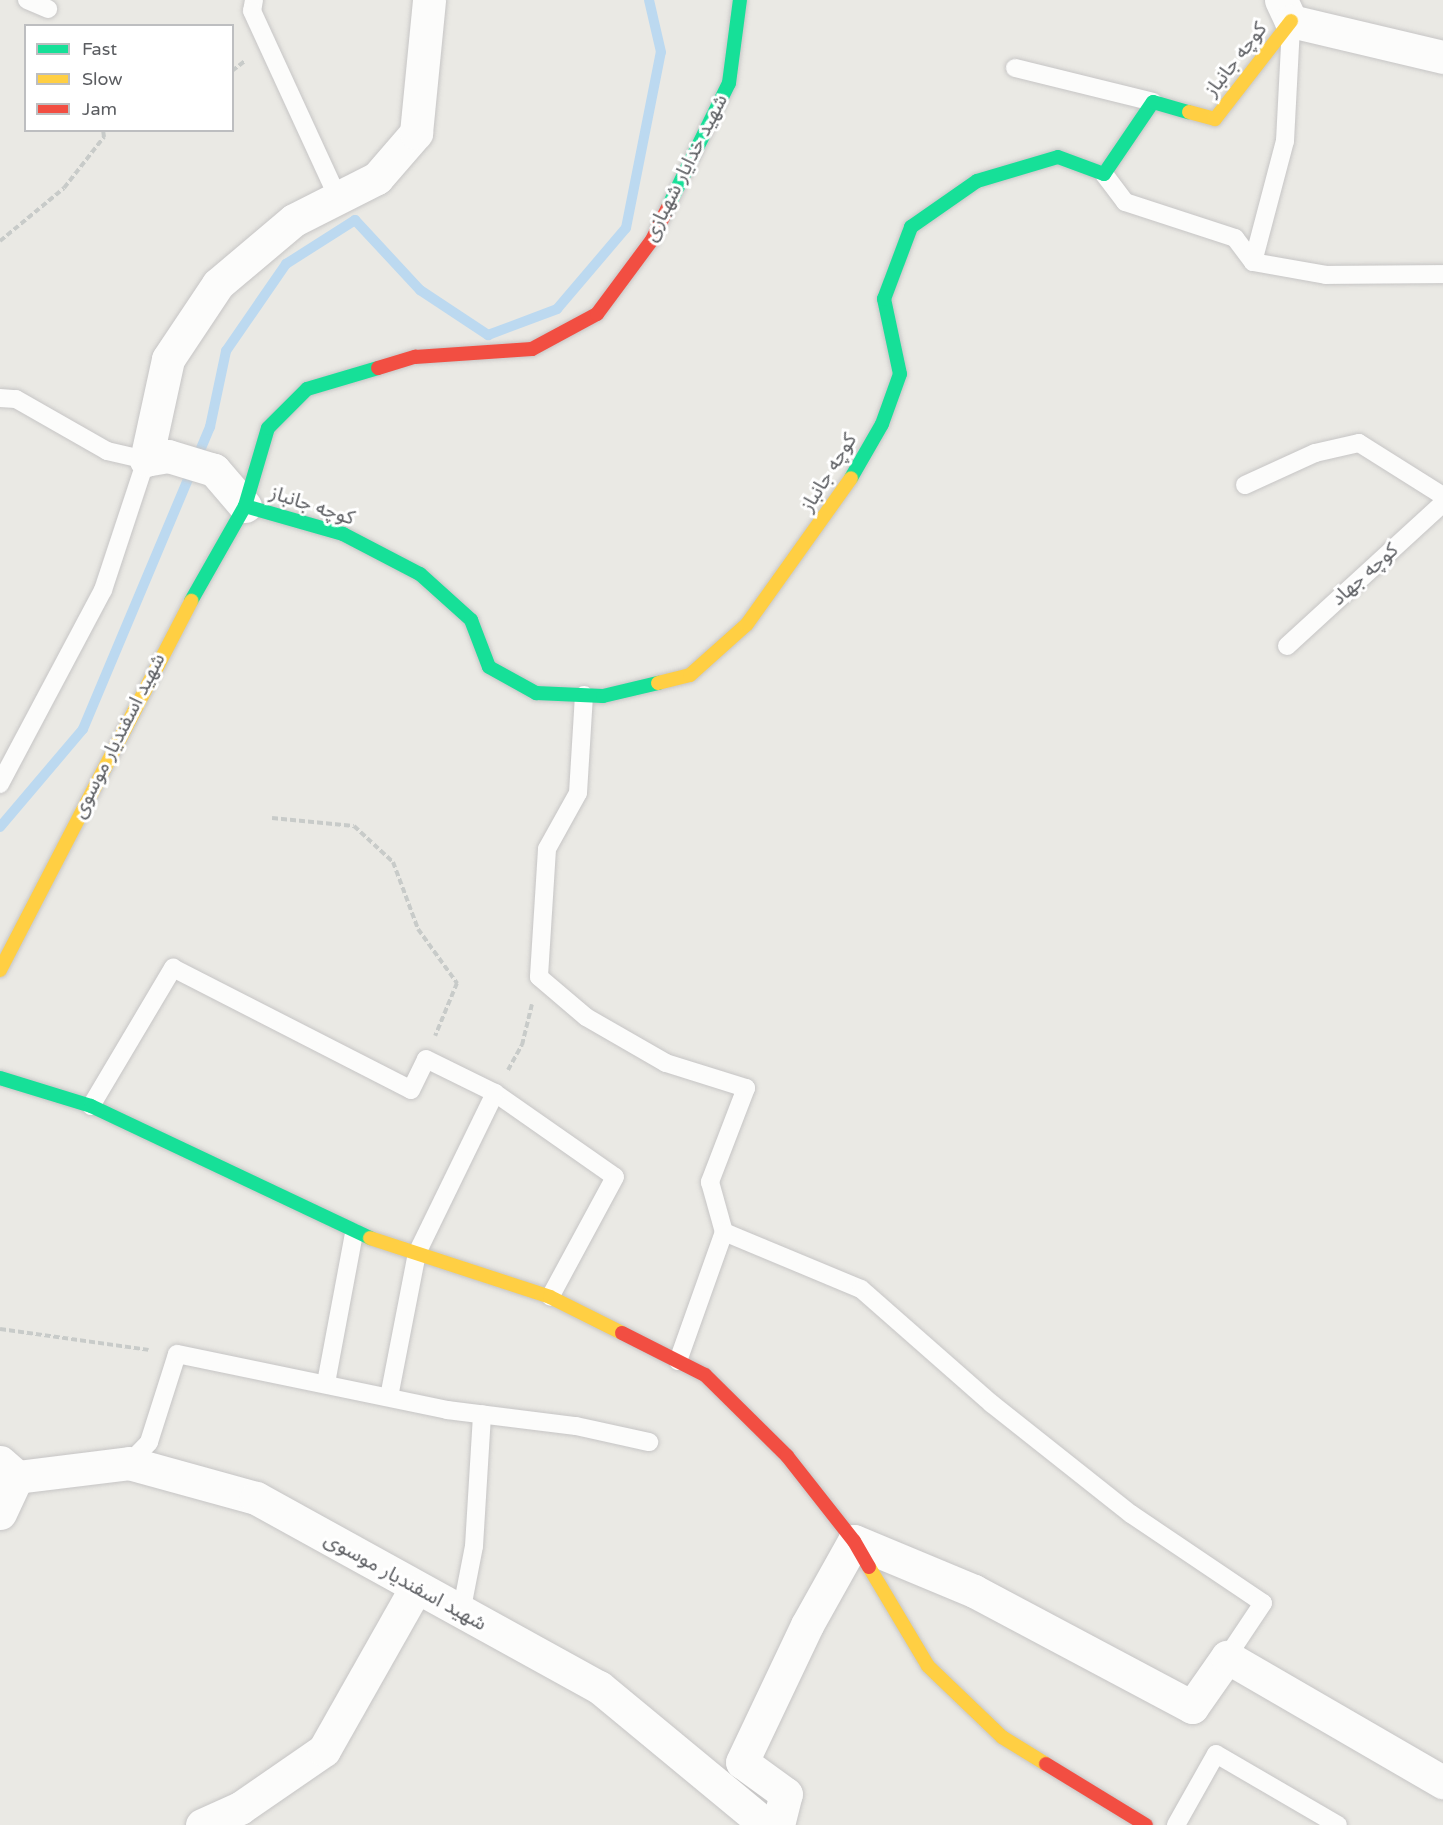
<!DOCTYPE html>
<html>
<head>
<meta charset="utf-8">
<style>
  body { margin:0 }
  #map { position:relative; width:1443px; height:1825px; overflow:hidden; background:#eae9e4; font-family:"Varela Round","Noto Sans Arabic",sans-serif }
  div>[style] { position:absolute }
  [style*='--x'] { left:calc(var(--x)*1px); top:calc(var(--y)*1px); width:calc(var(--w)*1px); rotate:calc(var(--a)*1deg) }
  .stream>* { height:10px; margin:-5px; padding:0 5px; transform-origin:5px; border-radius:5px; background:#bcd9f0 }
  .path>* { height:4px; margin-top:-2px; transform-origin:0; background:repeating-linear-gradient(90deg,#c8cbc9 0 6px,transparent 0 9px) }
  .roads { filter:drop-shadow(0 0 2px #c6c5c5) drop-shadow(0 0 2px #c6c5c5) }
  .lane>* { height:18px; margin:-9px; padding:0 9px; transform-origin:9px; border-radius:9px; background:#fcfcfb }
  .street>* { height:33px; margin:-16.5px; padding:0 16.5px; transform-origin:16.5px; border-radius:16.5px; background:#fcfcfb }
  .fast>* { height:14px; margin:-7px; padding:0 7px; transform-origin:7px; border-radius:7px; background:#16e098 }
  .slow>* { height:14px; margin:-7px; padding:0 7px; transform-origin:7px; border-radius:7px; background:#ffcf43 }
  .jam>* { height:14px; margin:-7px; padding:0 7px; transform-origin:7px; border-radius:7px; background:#f24e42 }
  span { translate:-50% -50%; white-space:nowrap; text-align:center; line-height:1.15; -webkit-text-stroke:6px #fff; paint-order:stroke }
  .street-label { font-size:20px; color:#5b5d61 }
  .legend { position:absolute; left:24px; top:24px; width:210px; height:108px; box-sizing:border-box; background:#fff; border:2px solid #bdbec0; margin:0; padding:8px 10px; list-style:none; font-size:18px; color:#5b5d61 }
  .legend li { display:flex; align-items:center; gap:12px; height:30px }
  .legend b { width:30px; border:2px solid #bdbec0 }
</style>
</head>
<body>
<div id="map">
  <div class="stream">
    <div style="--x:0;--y:827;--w:128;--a:-49.7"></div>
    <div style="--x:83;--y:729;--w:328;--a:-67.2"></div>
    <div style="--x:210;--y:427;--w:78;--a:-78.1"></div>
    <div style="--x:226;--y:351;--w:106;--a:-55.4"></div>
    <div style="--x:286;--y:264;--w:82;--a:-32.5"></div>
    <div style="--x:355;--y:220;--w:96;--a:47.1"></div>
    <div style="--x:420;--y:290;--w:82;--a:33.5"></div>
    <div style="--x:488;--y:335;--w:74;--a:-20.6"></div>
    <div style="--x:557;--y:309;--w:106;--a:-49.6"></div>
    <div style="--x:626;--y:228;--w:179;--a:-78.8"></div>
    <div style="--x:661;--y:52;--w:53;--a:-103"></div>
  </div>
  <div class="path">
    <div style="--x:232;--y:71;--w:16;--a:-38"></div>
    <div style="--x:0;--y:241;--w:83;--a:-39.6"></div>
    <div style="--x:64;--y:188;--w:65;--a:-51.9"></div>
    <div style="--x:104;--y:137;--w:7;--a:-98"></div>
    <div style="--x:272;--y:818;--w:82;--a:5.6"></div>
    <div style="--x:354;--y:826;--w:53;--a:42.7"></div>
    <div style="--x:393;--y:862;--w:72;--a:69.5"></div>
    <div style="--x:418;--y:929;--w:67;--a:54.2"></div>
    <div style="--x:457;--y:983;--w:57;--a:112.5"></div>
    <div style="--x:508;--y:1070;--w:29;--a:-61"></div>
    <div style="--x:522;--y:1045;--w:42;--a:-76.3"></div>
    <div style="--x:0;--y:1329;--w:150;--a:8"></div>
  </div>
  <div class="roads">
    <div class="lane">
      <div style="--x:27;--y:0;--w:23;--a:23"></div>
      <div style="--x:254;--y:0;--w:11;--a:100"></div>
      <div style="--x:252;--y:11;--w:206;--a:65.3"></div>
      <div style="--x:1015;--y:68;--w:142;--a:13.8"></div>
      <div style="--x:1104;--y:174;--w:35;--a:53"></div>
      <div style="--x:1125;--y:202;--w:116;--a:18.1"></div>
      <div style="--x:1235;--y:238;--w:30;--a:53"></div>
      <div style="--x:1253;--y:262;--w:125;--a:-75.2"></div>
      <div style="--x:1285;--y:141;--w:116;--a:-87"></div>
      <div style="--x:1253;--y:262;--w:74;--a:10.1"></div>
      <div style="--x:1326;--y:275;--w:117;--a:-0.5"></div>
      <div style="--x:0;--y:398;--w:16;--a:4"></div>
      <div style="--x:16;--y:399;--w:105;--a:29.7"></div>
      <div style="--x:107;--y:451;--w:40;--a:13"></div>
      <div style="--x:146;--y:460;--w:137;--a:108.3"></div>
      <div style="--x:103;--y:590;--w:220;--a:118"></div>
      <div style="--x:1245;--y:485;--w:77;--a:-24.6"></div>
      <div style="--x:1315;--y:453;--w:45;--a:-12.8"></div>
      <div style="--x:1359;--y:443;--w:99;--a:32.2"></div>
      <div style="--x:1287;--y:646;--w:212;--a:-42.5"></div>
      <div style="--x:584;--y:695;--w:98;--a:93.5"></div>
      <div style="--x:578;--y:793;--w:64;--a:119"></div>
      <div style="--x:547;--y:849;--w:128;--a:93.6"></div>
      <div style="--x:539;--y:977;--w:62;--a:40.4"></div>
      <div style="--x:586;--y:1017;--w:92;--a:29.9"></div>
      <div style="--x:666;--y:1063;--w:84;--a:17.4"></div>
      <div style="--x:746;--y:1088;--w:101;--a:111"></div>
      <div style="--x:710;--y:1182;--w:52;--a:74.4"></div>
      <div style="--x:91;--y:1106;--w:161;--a:-59.3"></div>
      <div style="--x:173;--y:968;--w:267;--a:27.1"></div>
      <div style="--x:411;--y:1090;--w:34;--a:-64"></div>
      <div style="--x:426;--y:1059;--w:77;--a:26.2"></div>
      <div style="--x:495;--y:1093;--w:146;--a:35"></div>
      <div style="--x:615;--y:1177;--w:136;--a:118.4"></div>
      <div style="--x:678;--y:1361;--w:137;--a:-70.4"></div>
      <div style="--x:724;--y:1232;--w:148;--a:22.6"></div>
      <div style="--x:861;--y:1289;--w:174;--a:41.3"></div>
      <div style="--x:992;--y:1404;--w:177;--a:38.4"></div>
      <div style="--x:1131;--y:1514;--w:159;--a:34"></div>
      <div style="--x:1263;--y:1603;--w:65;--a:123.7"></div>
      <div style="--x:326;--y:1383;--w:153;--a:-79.4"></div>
      <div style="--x:389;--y:1397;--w:147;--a:-79"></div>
      <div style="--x:417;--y:1253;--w:178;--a:-64"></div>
      <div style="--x:129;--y:1463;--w:29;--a:-46"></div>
      <div style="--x:149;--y:1442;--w:92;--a:-72.3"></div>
      <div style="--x:177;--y:1354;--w:276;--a:11.7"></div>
      <div style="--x:447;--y:1410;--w:130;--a:7.1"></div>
      <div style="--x:576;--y:1426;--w:75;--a:12.4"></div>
      <div style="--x:461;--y:1613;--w:68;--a:-79"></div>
      <div style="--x:474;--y:1546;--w:132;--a:-86.5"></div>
      <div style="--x:1176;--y:1825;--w:81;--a:-60.6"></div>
      <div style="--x:1216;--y:1754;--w:141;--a:30.2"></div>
    </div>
    <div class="street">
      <div style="--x:1281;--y:0;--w:23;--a:65"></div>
      <div style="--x:1291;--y:21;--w:156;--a:13.3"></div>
      <div style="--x:245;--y:506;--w:48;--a:-130.7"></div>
      <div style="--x:214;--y:470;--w:48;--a:-163.1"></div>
      <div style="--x:168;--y:456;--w:22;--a:170"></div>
      <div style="--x:146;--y:460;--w:103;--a:-77.7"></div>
      <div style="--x:168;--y:359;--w:90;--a:-56.3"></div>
      <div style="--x:218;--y:284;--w:99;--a:-40.1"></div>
      <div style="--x:294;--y:220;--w:93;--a:-26.8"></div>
      <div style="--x:377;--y:178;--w:60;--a:-49.1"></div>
      <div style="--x:416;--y:133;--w:134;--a:-84.4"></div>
      <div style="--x:0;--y:1462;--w:23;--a:41"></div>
      <div style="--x:17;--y:1477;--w:113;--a:-7.1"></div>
      <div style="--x:129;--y:1463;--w:132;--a:15.4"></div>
      <div style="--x:256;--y:1498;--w:392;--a:28.9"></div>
      <div style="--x:599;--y:1687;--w:217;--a:39.6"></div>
      <div style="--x:0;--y:1513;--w:40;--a:-65"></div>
      <div style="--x:202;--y:1825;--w:42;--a:-24.1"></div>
      <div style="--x:240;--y:1808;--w:102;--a:-34.6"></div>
      <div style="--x:324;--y:1750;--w:185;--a:-60.5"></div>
      <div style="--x:778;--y:1825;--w:32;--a:-76"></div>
      <div style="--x:786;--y:1794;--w:54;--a:-144"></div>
      <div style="--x:742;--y:1762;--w:152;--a:-64.6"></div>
      <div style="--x:807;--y:1625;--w:96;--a:-60.8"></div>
      <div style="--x:854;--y:1541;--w:130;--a:22.6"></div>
      <div style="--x:974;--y:1591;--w:247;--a:28"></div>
      <div style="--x:1192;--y:1707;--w:61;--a:-55"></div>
      <div style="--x:1227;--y:1657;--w:250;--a:30.1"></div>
    </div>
    <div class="fast">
      <div style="--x:668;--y:207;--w:138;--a:-63.8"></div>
      <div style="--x:729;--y:83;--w:84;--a:-82.5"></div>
      <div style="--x:851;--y:478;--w:62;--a:-60.1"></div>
      <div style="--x:882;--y:424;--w:53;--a:-70.2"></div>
      <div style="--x:900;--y:374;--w:77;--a:-102"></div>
      <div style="--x:884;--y:299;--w:77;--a:-69.4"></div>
      <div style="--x:911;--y:227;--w:80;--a:-34.9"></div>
      <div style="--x:977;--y:181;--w:84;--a:-16.5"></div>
      <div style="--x:1058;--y:157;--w:49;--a:20.3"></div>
      <div style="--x:1104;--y:174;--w:87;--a:-55.8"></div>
      <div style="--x:1153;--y:102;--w:37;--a:16"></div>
      <div style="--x:245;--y:506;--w:102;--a:15.9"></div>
      <div style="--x:343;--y:534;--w:87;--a:27.5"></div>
      <div style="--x:420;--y:574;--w:69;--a:42"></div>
      <div style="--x:471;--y:620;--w:50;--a:69"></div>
      <div style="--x:489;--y:667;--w:54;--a:29"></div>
      <div style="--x:536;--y:693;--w:67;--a:2.6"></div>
      <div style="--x:603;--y:696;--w:57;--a:-13.3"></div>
      <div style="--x:191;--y:601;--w:109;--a:-60.4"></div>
      <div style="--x:245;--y:506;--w:81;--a:-73.6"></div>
      <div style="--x:268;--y:428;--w:55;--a:-45"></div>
      <div style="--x:307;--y:389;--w:74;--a:-16.5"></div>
      <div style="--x:0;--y:1078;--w:95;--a:17.1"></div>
      <div style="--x:91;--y:1106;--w:309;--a:25.3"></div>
    </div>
    <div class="slow">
      <div style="--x:1189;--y:112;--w:27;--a:15"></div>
      <div style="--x:1215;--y:119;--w:124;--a:-52.2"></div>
      <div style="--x:658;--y:683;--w:33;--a:-14"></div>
      <div style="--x:690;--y:675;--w:76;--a:-41.8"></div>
      <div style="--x:747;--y:624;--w:179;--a:-54.5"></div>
      <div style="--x:0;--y:970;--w:416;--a:-62.6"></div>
      <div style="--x:370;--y:1238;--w:189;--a:18.1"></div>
      <div style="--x:550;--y:1297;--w:80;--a:26.6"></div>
      <div style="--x:869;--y:1567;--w:115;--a:59.2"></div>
      <div style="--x:928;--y:1666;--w:103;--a:43.8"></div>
      <div style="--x:1002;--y:1737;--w:52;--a:31.5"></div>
    </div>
    <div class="jam">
      <div style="--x:378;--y:368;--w:39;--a:-17"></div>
      <div style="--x:415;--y:357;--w:117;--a:-3.9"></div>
      <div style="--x:532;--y:349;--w:74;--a:-28.3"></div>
      <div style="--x:597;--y:314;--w:92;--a:-53.4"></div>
      <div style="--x:652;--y:240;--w:37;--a:-64"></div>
      <div style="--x:622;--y:1333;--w:93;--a:26.8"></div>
      <div style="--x:705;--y:1375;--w:115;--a:44.6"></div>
      <div style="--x:787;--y:1456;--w:108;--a:51.8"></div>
      <div style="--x:854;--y:1541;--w:30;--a:60"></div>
      <div style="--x:1046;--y:1764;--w:117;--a:31.4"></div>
    </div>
  </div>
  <div class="street-label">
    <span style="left:1236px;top:60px;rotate:-52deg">کوچه جانباز</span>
    <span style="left:686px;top:168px;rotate:-63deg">شهید خدایار شهبازی</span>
    <span style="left:829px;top:473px;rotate:-58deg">کوچه جانباز</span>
    <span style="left:312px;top:506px;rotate:18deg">کوچه جانباز</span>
    <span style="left:1365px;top:575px;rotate:-42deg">کوچه جهاد</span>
    <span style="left:119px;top:736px;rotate:-63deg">شهید اسفندیار موسوی</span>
    <span style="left:405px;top:1582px;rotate:29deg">شهید اسفندیار موسوی</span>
  </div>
  <ul class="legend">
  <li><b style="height:8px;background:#16e098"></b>Fast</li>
  <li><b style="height:8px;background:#ffcf43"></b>Slow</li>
  <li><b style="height:8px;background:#f24e42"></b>Jam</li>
  </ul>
</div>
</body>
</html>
